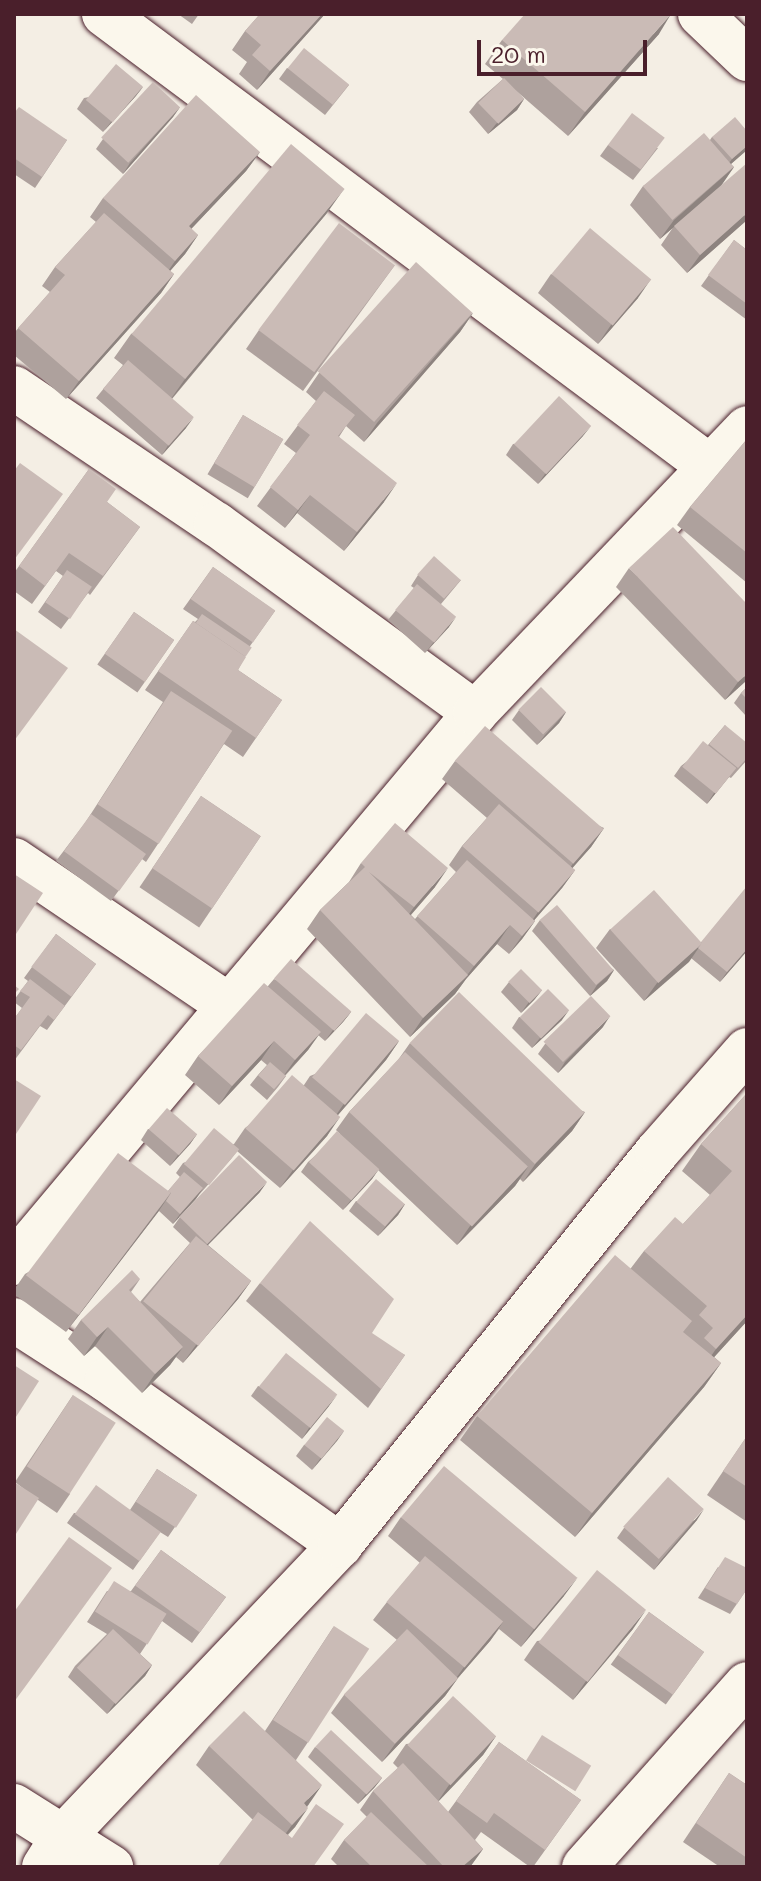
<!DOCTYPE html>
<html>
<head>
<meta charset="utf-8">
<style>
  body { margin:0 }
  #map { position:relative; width:761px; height:1881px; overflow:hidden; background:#f4eee4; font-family:Mali,sans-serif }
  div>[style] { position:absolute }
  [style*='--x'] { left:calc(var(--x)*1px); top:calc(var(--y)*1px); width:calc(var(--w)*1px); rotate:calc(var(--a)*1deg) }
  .roads { filter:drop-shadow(0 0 2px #4a1f2b) drop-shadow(0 0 2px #4a1f2b) }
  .street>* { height:44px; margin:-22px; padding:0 22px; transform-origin:22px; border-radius:22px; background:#fbf7ec }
  .wall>* { inset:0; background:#aea19d; transform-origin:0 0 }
  .shaded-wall>* { inset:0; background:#8d837f }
  .building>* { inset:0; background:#cabbb6; transform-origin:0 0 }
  span { translate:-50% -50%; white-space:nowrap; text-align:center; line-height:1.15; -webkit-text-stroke:7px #fbf7ec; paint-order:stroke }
  .frame { position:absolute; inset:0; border:16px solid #4a1f2b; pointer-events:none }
  .scale { position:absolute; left:477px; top:40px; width:170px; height:36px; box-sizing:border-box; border:4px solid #4a1f2b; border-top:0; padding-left:10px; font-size:24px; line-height:28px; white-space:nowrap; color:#4a1f2b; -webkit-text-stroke:6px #fbf7ec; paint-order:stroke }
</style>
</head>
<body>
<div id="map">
  <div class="roads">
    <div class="street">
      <div style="--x:104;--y:14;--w:755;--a:36.76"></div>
      <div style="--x:700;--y:14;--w:65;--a:43.8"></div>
      <div style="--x:14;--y:388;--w:244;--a:34"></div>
      <div style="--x:216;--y:524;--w:321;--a:36.1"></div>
      <div style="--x:14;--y:860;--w:261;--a:34.1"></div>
      <div style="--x:14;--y:1263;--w:718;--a:-50.03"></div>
      <div style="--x:475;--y:713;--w:394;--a:-46.3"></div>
      <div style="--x:14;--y:1320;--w:111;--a:32.8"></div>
      <div style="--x:107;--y:1380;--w:286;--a:35.3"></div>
      <div style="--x:14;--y:1806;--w:115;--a:32.2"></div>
      <div style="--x:44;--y:1867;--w:36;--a:-58"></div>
      <div style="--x:63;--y:1837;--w:402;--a:-46.5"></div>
      <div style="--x:340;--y:1545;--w:505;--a:-51.11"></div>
      <div style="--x:657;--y:1152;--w:136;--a:-48.6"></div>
      <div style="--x:584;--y:1867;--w:245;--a:-48.3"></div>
    </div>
  </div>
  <div class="wall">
    <div style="clip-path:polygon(178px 14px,199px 14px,192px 24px)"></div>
    <div style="clip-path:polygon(260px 14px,325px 14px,257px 90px,239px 74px,247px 62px,232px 50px,245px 31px)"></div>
    <div style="clip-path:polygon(659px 34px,568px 136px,514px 89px,524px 99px,517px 110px,488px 134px,469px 112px,477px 102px,503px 79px,485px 64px,502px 40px)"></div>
    <div style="clip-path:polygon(287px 68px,349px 85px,325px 115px,279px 79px)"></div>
    <div style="clip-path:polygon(143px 87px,135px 97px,103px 132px,77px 109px,84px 98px)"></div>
    <div style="clip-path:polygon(180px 107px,173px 117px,123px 174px,96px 149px,103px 139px)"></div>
    <div style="clip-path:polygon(14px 113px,67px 140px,35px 188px,14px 174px)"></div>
    <div style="clip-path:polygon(747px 131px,747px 150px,731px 164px,734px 167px,721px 185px,747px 220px,687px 273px,661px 245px,674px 226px,699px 205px,660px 239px,630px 205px,643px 186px,710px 140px,712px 137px)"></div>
    <div style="clip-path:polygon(608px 145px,658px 148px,633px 180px,600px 156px)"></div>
    <div style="clip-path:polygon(260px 152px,246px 171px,191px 229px,198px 235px,185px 254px,170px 271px,174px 274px,161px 293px,66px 399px,14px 355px,14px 333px,50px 292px,42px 286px,55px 267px,96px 222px,90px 217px,103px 198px)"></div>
    <div style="clip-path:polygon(327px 213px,172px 399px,186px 428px,162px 455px,96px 398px,123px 365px,114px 358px,131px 334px)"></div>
    <div style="clip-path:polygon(734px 240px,747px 250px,747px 320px,701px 286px)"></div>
    <div style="clip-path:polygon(395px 265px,303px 391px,246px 349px,259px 330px)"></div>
    <div style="clip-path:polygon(551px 274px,638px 298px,598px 344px,538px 293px)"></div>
    <div style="clip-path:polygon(473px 313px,460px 332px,364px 442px,346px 426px,339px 437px,384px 502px,344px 551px,297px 513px,285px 528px,257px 506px,296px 453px,284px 444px,316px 401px,306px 392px,319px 373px)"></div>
    <div style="left:243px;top:415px;width:47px;height:69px;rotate:31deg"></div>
    <div style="clip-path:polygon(583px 436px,538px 484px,506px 455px,513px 444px)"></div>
    <div style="clip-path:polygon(747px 439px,747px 583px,677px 525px,690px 507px)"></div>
    <div style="clip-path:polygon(89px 469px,107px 502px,140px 527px,90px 595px,88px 593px,61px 629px,38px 612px,63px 576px,56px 571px,32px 604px,14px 591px,14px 573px)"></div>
    <div style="clip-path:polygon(213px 567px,275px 611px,250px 646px,238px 670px,282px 700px,243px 757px,224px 744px,146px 862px,142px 859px,111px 901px,56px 861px,85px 823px,163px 702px,145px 690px,193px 621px,195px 622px,198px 619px,183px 609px)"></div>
    <div style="clip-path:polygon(629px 568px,747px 680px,725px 700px,616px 587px)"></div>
    <div style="clip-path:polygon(418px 575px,461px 580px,441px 604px,449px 627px,425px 653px,388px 620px,414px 588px,411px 586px)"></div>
    <div style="left:134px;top:612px;width:49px;height:64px;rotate:35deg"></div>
    <div style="clip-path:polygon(747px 687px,747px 717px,734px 703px,741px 693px)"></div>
    <div style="clip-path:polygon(519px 710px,566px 712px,559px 723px,537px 745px,512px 720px)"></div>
    <div style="clip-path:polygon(725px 725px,747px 760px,731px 778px,729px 777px,707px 804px,674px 776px,681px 766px,708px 745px)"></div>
    <div style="clip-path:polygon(455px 761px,604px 828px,591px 847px,572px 868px,575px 870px,562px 888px,534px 920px,535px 921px,522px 939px,509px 954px,497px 944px,466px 979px,455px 994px,410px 1037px,307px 929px,320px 910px,349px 882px,361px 863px,435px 887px,411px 915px,415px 919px,456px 872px,449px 865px,462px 846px,487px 818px,442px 779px)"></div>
    <div style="left:201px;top:796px;width:72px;height:110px;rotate:34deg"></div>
    <div style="clip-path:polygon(540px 920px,614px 970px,607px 981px,590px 996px,532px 931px)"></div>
    <div style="clip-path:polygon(610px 929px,701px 942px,747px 951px,720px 982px,691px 958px,644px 1001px,596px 948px)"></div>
    <div style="clip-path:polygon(56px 934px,96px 964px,47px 1030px,40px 1026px,14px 1061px,14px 1019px,22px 1008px,14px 1002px,14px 1000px,28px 981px,24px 978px)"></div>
    <div style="clip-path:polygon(274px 979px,351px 1012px,343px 1022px,325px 1041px,318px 1035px,308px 1050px,285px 1076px,286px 1076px,278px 1087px,267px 1100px,250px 1085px,258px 1075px,267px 1065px,261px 1060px,219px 1105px,185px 1075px,198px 1056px,268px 986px)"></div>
    <div style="clip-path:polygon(509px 982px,542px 990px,534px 1000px,521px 1013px,501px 992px)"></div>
    <div style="clip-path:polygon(519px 1017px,562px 1020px,532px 1048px,512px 1028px)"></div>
    <div style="clip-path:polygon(603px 1027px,558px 1073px,538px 1054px,545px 1044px)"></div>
    <div style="clip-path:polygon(399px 1041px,386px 1060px,338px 1115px,327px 1136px,280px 1188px,237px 1151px,231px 1159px,173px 1224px,159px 1211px,66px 1332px,14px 1294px,14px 1290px,25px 1274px,168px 1191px,180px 1177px,176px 1173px,183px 1163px,234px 1144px,245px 1128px,304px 1085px,310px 1076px)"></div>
    <div style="clip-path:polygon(410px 1043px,585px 1112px,572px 1131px,523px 1182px,520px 1179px,515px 1186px,457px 1245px,378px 1170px,372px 1179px,343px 1210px,301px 1172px,308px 1162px,340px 1134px,336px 1130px,349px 1112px,398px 1060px)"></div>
    <div style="clip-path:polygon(747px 1093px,747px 1321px,714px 1357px,721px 1363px,704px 1387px,575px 1537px,460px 1440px,477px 1416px,631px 1268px,644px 1251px,683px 1224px,710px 1195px,682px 1171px,701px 1144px)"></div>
    <div style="clip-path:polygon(148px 1129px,197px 1134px,190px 1144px,170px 1166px,141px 1140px)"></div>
    <div style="clip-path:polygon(260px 1192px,208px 1245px,251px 1281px,238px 1299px,183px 1363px,176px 1357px,170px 1365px,142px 1393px,95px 1346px,84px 1356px,68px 1339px,81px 1320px,140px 1279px,131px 1292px,140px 1302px,190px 1243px,173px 1227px,180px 1217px)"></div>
    <div style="clip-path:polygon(356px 1201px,405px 1204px,398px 1215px,378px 1236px,349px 1211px)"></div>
    <div style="clip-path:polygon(260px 1283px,405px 1355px,368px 1408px,246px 1301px)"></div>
    <div style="clip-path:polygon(258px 1386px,329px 1406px,302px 1439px,251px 1396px)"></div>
    <div style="clip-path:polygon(73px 1395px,70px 1494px,57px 1513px,38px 1500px,15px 1482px)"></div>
    <div style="clip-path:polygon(344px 1431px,312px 1470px,296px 1456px,304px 1445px)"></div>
    <div style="clip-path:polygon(747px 1436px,747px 1522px,707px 1495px)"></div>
    <div style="clip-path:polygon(157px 1469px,197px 1495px,168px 1537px,160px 1532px,133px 1570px,67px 1523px,74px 1513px,130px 1510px)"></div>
    <div style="clip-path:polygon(401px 1517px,564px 1596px,521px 1647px,499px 1629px,490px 1641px,458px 1678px,445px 1696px,382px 1762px,331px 1713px,344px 1695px,397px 1640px,373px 1620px,387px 1602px,420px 1563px,388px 1536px)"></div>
    <div style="clip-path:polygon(697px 1520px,654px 1570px,617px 1538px,624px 1528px)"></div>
    <div style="clip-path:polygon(161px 1550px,226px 1597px,192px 1643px,162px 1621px,140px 1654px,152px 1665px,145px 1676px,107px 1714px,68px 1677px,75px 1666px,107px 1634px,87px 1622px,107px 1591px,131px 1591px)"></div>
    <div style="clip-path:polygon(718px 1567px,747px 1589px,730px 1614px,698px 1598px)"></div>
    <div style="left:649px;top:1612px;width:68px;height:65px;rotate:36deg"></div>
    <div style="clip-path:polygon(334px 1626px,308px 1742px,296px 1760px,309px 1804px,295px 1827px,288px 1835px,313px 1867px,252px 1819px,196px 1765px,209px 1746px,265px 1731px)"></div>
    <div style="clip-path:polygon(633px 1629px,573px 1700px,524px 1660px,537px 1641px)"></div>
    <div style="clip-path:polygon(496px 1736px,483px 1755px,438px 1801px,448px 1812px,499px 1742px,581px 1800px,533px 1867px,530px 1867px,481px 1832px,475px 1840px,483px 1849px,470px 1867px,339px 1867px,331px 1859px,344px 1840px,367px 1817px,360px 1810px,373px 1791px,398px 1768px,393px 1763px,406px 1744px)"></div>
    <div style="clip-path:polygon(315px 1747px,382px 1778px,374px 1788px,358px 1804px,308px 1757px)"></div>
    <div style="clip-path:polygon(729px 1773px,747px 1785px,747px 1867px,720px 1867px,683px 1842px)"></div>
  </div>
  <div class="shaded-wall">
    <div style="clip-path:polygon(322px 14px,325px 14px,257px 90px,270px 71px)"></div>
    <div style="clip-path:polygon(671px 14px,659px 34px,568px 136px,585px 112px)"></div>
    <div style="clip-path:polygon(143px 87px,135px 97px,103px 132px,111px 122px)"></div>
    <div style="clip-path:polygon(524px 99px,517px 110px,488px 134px,496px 124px)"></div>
    <div style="clip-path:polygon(180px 107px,173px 117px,123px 174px,130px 163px)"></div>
    <div style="clip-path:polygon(747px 146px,747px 150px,724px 170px,732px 159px)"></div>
    <div style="clip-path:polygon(260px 152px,246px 171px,176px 245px,189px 226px)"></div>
    <div style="clip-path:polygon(734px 167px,721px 186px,660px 239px,674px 220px)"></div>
    <div style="clip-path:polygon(344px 189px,327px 213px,168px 403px,185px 379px)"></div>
    <div style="clip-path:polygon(747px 213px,747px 220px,687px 273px,700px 255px)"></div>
    <div style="clip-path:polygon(198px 235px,185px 254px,162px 280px,175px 261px)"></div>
    <div style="clip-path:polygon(174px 274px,161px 293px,66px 399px,79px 381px)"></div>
    <div style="clip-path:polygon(651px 279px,638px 298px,598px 344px,611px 325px)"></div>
    <div style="clip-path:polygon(473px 313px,460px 332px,364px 442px,377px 423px)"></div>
    <div style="clip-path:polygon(194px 417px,186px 428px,162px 455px,169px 444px)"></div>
    <div style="clip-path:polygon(591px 426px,583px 436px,538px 484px,545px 474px)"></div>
    <div style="clip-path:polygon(397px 483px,384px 502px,344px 551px,357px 532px)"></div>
    <div style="clip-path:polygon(310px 495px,297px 513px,285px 528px,298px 510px)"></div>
    <div style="clip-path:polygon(456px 617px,449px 627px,425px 653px,433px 643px)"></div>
    <div style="clip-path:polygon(747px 674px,747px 680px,725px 700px,738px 682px)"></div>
    <div style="clip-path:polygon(566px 712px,559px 723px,537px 745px,545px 735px)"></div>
    <div style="clip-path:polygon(736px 768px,728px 778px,707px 804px,714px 793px)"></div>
    <div style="clip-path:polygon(604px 828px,591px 847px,561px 881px,574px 862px)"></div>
    <div style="clip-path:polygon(448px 868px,435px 887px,401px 926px,414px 907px)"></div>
    <div style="clip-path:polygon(575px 870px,562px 888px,525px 931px,538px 912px)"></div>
    <div style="clip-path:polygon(535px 921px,522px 939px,509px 954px,522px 936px)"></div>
    <div style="clip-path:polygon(510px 925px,497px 944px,466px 979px,455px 994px,410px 1037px,423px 1018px,465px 978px,474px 966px)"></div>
    <div style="clip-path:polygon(702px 943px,689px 962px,644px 1001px,657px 983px)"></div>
    <div style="clip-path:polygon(747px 949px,747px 951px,720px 982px,727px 972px)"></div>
    <div style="clip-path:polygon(614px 970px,607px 981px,590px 996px,597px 985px)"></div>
    <div style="clip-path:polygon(542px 990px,534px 1000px,521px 1013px,529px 1002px)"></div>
    <div style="clip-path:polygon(569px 1010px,562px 1020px,532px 1048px,540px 1038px)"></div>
    <div style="clip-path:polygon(351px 1012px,343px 1022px,325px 1041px,333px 1030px)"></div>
    <div style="clip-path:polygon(610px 1016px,603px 1027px,558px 1073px,565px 1062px)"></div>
    <div style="clip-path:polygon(321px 1032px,308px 1050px,282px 1078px,295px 1060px)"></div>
    <div style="clip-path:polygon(274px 1041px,261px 1060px,219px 1105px,232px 1086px)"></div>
    <div style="clip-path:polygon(399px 1041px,386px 1060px,330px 1124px,343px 1105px)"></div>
    <div style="clip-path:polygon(585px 1112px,572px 1131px,523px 1182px,536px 1163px)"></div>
    <div style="clip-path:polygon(340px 1117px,327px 1136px,280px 1188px,293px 1170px)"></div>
    <div style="clip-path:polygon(197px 1134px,190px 1144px,170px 1166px,178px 1155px)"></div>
    <div style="clip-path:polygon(528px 1167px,515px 1186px,457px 1245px,470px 1226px)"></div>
    <div style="clip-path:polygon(379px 1169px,372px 1179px,343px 1210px,351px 1200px)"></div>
    <div style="clip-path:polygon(267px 1182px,260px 1192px,200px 1253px,208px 1243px)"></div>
    <div style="clip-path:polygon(203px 1188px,196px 1199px,173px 1224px,180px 1214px)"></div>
    <div style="clip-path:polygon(171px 1193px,158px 1212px,66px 1332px,79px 1314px)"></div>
    <div style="clip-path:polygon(405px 1204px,398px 1215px,378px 1236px,386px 1226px)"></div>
    <div style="clip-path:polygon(251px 1281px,238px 1299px,183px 1363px,196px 1345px)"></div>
    <div style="clip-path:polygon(747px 1315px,747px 1321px,697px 1376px,716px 1349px)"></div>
    <div style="clip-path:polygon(108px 1327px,95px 1346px,84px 1356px,97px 1337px)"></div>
    <div style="clip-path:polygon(183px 1347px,170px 1365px,142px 1393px,155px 1374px)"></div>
    <div style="clip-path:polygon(721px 1363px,704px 1387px,575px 1537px,592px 1513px)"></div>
    <div style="clip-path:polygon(337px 1395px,329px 1406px,302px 1439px,309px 1428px)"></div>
    <div style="clip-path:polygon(344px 1431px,337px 1441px,312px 1470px,320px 1459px)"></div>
    <div style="clip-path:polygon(704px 1509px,697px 1520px,654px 1570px,661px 1560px)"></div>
    <div style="clip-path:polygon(578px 1577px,564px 1596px,521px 1647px,534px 1629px)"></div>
    <div style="clip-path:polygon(646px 1610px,633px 1629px,573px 1700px,586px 1681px)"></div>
    <div style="clip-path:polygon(503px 1622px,490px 1641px,456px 1680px,458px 1678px,445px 1696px,382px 1762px,395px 1744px,452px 1684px,464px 1667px)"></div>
    <div style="clip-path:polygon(152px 1665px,145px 1676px,107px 1714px,114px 1704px)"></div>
    <div style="clip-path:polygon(496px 1736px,483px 1755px,436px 1804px,449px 1785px)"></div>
    <div style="clip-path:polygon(382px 1778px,374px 1788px,358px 1804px,366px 1794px)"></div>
    <div style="clip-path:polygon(322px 1785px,309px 1804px,291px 1821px,304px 1803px)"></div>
    <div style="clip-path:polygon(308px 1808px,295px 1827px,278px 1844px,292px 1825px)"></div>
    <div style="clip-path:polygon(483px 1849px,470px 1867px,462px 1867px)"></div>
  </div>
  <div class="building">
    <div style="clip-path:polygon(260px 14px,322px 14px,270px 71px,252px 55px,261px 45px,245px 31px)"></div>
    <div style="clip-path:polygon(525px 14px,671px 14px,585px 112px,502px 40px)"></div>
    <div style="left:304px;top:48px;width:58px;height:26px;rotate:39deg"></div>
    <div style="left:116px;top:64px;width:35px;height:47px;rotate:40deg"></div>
    <div style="left:504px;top:78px;width:29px;height:36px;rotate:46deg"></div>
    <div style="left:153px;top:82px;width:37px;height:76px;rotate:43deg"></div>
    <div style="clip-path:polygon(196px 95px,260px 152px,189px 226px,198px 235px,175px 261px,103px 198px)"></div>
    <div style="clip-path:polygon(19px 107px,67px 140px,42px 177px,14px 158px,14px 113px)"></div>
    <div style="left:632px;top:113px;width:41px;height:40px;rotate:37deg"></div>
    <div style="clip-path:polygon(735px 117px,747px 131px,747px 146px,732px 159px,712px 137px)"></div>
    <div style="left:704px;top:133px;width:45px;height:81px;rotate:49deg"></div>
    <div style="left:291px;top:144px;width:70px;height:248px;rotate:40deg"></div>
    <div style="clip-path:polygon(747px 163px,747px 213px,700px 255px,674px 226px)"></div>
    <div style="clip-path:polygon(104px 213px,174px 274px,79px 381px,18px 328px,65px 275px,55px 267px)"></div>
    <div style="left:339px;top:223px;width:70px;height:134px;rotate:37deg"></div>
    <div style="left:590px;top:228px;width:80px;height:60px;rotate:40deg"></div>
    <div style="clip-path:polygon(734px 240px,747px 250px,747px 304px,708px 275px)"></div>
    <div style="left:416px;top:262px;width:76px;height:147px;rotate:42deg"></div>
    <div style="left:128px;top:360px;width:87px;height:38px;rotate:41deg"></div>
    <div style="clip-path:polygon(324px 391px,355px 415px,338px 436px,397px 483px,357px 532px,310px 495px,298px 510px,270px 487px,310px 435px,297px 425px)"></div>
    <div style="left:559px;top:396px;width:44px;height:66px;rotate:43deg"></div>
    <div style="left:243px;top:415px;width:47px;height:56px;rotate:31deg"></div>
    <div style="clip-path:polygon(747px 439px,747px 553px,690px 507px)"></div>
    <div style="clip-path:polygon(20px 463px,63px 494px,14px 560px,14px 471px)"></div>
    <div style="clip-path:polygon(89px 469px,116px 489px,107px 502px,140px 527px,103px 576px,69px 553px,45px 586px,19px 566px)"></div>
    <div style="clip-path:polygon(673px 527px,747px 604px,747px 674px,738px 682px,629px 568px)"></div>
    <div style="left:434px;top:556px;width:36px;height:25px;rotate:42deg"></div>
    <div style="left:213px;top:567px;width:76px;height:39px;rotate:35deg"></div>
    <div style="left:67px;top:570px;width:30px;height:39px;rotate:34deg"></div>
    <div style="left:417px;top:584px;width:51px;height:34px;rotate:40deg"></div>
    <div style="left:134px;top:612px;width:49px;height:51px;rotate:35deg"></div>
    <div style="left:202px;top:614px;width:60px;height:11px;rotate:34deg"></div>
    <div style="clip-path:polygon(193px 621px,246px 657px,238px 670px,282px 700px,256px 738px,158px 671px)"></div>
    <div style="clip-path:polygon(14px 629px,68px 668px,14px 741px)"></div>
    <div style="left:541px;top:687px;width:35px;height:32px;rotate:45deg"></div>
    <div style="clip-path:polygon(747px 687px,747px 699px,741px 693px)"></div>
    <div style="left:171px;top:691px;width:73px;height:135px;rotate:33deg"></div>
    <div style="clip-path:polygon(725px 725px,747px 743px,747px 758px,738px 768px,709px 744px)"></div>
    <div style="left:485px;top:726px;width:157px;height:46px;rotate:41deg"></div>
    <div style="left:703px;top:741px;width:43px;height:33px;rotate:39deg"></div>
    <div style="left:201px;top:796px;width:72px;height:87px;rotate:34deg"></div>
    <div style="left:499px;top:804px;width:101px;height:56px;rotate:41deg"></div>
    <div style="left:91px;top:814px;width:68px;height:46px;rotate:36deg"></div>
    <div style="clip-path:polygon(395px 823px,448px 868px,414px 907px,369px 872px,468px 975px,423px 1018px,320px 910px,365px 867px,361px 863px)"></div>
    <div style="clip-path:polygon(467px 860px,535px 921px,522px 936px,510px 925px,474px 966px,417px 916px)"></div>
    <div style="clip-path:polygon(14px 874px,43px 893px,14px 937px)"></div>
    <div style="clip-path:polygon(747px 886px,747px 949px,727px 972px,698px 948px,702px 943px,701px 942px)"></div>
    <div style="left:654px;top:890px;width:72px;height:59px;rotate:48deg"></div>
    <div style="left:557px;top:905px;width:86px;height:23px;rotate:49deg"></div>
    <div style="left:56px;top:934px;width:50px;height:41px;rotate:37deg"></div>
    <div style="left:291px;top:959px;width:80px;height:26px;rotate:41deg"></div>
    <div style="left:521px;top:969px;width:30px;height:18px;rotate:45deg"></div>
    <div style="clip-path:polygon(30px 979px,65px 1006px,54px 1020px,48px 1015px,21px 1050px,14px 1045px,14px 1019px,30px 997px,20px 991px)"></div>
    <div style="clip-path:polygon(264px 983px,321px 1032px,295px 1060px,274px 1041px,232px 1086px,198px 1056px)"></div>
    <div style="clip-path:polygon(14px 985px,19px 989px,14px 994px)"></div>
    <div style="left:548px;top:989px;width:30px;height:40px;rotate:45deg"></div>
    <div style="left:459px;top:992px;width:174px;height:71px;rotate:44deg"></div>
    <div style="left:591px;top:996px;width:28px;height:66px;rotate:46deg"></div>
    <div style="left:366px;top:1013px;width:43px;height:84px;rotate:40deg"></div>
    <div style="left:405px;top:1052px;width:168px;height:82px;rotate:43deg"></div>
    <div style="left:270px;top:1062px;width:21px;height:18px;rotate:41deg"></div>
    <div style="left:292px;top:1075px;width:64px;height:71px;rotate:41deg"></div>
    <div style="clip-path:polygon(14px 1079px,41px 1096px,14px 1137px)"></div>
    <div style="clip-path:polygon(747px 1093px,747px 1315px,716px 1349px,704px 1338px,713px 1328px,699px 1315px,707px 1306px,644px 1251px,675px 1217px,683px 1224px,732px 1171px,701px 1144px)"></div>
    <div style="left:167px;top:1108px;width:40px;height:28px;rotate:41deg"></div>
    <div style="left:214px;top:1128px;width:33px;height:47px;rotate:40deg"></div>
    <div style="left:337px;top:1131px;width:57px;height:42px;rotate:42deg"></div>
    <div style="left:118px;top:1153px;width:66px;height:153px;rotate:37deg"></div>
    <div style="left:239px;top:1155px;width:39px;height:86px;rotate:44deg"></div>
    <div style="clip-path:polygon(184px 1172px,203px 1188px,180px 1214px,166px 1201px,171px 1193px,168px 1191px)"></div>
    <div style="left:376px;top:1179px;width:38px;height:30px;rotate:41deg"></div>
    <div style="clip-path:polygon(310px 1221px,394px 1299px,372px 1333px,405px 1355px,381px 1389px,260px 1283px)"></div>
    <div style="left:196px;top:1236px;width:71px;height:84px;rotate:39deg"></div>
    <div style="clip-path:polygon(615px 1255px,692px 1321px,683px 1332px,721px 1363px,592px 1513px,477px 1416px)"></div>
    <div style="clip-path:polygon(132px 1270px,140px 1279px,129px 1290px,183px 1347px,155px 1374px,108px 1327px,97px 1337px,81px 1320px)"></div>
    <div style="left:286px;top:1353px;width:66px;height:43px;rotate:39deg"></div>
    <div style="clip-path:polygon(14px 1365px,39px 1381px,14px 1420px)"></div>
    <div style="left:73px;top:1395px;width:51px;height:85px;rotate:33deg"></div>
    <div style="left:327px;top:1417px;width:22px;height:36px;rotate:39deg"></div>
    <div style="clip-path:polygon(747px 1436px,747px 1487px,723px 1471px)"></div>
    <div style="left:444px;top:1466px;width:174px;height:67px;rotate:40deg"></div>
    <div style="left:157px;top:1469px;width:48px;height:39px;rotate:33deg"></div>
    <div style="left:668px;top:1477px;width:48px;height:67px;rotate:42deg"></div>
    <div style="clip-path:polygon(14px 1482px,39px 1498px,14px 1537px)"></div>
    <div style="left:96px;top:1485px;width:80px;height:36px;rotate:36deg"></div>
    <div style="clip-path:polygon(69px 1537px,112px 1568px,14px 1702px,14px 1612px)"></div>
    <div style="left:161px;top:1550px;width:80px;height:44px;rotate:36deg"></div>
    <div style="left:425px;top:1556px;width:102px;height:60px;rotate:40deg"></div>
    <div style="clip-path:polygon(725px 1557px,747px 1568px,747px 1589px,737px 1604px,705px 1588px)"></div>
    <div style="left:597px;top:1570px;width:63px;height:93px;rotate:39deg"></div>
    <div style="left:114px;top:1581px;width:62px;height:36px;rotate:32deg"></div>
    <div style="left:649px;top:1612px;width:68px;height:53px;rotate:36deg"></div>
    <div style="left:334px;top:1626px;width:42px;height:112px;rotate:33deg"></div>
    <div style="left:113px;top:1629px;width:53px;height:53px;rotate:43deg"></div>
    <div style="left:407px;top:1629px;width:71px;height:91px;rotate:44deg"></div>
    <div style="left:453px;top:1696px;width:59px;height:67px;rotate:43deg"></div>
    <div style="clip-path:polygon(244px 1711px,322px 1785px,304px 1803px,308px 1808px,292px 1825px,209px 1746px)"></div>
    <div style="left:331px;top:1730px;width:70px;height:23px;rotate:43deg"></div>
    <div style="left:542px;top:1735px;width:58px;height:30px;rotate:32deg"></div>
    <div style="clip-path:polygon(499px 1742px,581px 1800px,545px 1850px,494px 1813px,487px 1823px,456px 1801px)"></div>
    <div style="clip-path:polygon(403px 1763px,483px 1849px,462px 1867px,444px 1867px,373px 1791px)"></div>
    <div style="clip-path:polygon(729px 1773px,747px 1785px,747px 1858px,696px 1823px)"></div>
    <div style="clip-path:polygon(316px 1804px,344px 1824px,313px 1867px,217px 1867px,258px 1812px,292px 1838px)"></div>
    <div style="clip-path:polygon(371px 1812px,429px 1867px,372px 1867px,344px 1840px)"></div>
  </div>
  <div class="frame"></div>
  <div class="scale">20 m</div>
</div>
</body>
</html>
